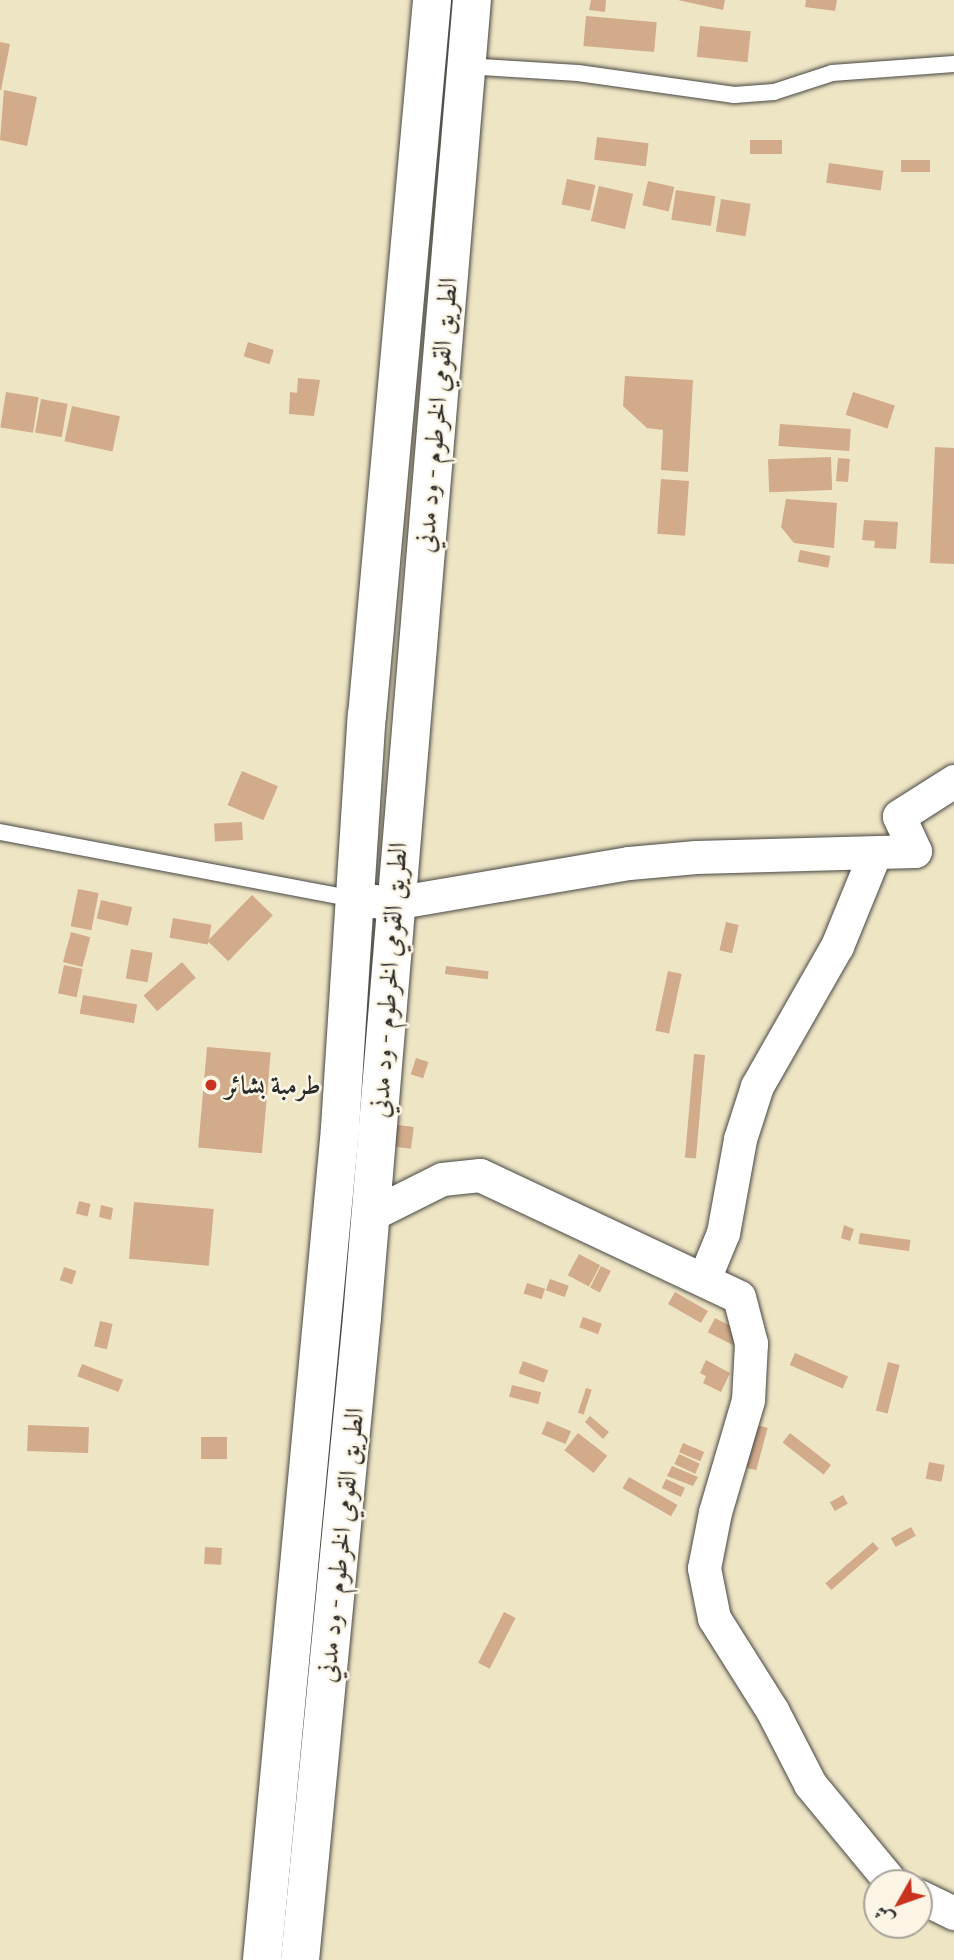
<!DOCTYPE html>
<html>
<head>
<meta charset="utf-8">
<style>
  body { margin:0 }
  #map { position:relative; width:954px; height:1960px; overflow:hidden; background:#eee5c5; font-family:"Gentium Book Plus",Amiri,serif }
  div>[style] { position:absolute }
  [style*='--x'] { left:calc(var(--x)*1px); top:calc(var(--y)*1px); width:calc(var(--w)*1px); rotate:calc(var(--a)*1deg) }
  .building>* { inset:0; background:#d2ab8a; transform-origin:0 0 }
  .roads { filter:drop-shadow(0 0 2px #484742) drop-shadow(0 0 2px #484742) }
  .service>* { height:16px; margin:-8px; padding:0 8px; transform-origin:8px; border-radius:8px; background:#fff }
  .minor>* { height:33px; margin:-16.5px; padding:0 16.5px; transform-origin:16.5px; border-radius:16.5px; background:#fff }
  .trunk>* { height:38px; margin:-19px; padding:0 19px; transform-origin:19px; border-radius:19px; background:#fff }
  .dots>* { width:19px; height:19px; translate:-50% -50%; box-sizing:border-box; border:4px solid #fcf5e5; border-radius:50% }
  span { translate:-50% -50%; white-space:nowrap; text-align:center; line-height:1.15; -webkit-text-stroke:5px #fcf5e5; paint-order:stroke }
  .street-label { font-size:26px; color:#2b2b2b }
  .poi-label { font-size:26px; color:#2b2b2b; font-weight:700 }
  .left { translate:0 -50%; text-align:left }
  .north { position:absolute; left:863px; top:1869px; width:70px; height:70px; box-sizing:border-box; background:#fcf5e5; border:2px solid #a8a49b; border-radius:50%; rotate:230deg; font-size:19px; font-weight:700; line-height:28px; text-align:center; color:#2b2b2b }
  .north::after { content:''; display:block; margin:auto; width:24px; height:32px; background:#c8321e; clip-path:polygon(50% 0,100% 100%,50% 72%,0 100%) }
</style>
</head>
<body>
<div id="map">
  <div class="building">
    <div style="clip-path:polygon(591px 0,606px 0,605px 12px,589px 10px)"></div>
    <div style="clip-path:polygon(678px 0,725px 0,723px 10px)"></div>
    <div style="clip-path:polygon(806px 0,837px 0,835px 11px,805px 7px)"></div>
    <div style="left:586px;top:16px;width:71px;height:30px;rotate:5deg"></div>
    <div style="left:700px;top:26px;width:51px;height:31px;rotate:6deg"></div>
    <div style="clip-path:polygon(0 42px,10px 44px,1px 90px,0 90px)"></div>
    <div style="clip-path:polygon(4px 90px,37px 97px,27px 146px,0 140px)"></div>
    <div style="left:597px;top:137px;width:52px;height:23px;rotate:7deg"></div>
    <div style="left:750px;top:140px;width:32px;height:14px"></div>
    <div style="left:901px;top:160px;width:29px;height:12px"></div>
    <div style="left:829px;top:163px;width:55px;height:20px;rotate:8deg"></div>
    <div style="left:567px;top:179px;width:29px;height:26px;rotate:12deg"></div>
    <div style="left:648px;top:181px;width:27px;height:25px;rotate:13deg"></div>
    <div style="left:599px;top:186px;width:35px;height:36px;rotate:13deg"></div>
    <div style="left:676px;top:190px;width:40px;height:30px;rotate:9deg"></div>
    <div style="left:721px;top:199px;width:30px;height:33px;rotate:9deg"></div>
    <div style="left:248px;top:342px;width:27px;height:15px;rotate:17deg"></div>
    <div style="clip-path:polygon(625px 376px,693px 380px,688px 472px,661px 470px,663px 430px,647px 428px,623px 406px)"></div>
    <div style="clip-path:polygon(298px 378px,320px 380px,314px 416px,289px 414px,290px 392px,297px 393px)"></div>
    <div style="left:6px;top:392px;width:33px;height:36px;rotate:9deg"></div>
    <div style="left:853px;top:392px;width:44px;height:24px;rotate:18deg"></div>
    <div style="left:41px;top:399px;width:27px;height:34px;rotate:10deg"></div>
    <div style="left:72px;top:406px;width:49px;height:36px;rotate:12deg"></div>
    <div style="left:780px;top:424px;width:71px;height:22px;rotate:4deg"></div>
    <div style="clip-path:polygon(935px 447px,954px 448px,954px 564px,930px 563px)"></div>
    <div style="left:831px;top:457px;width:33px;height:63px;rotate:88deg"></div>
    <div style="left:838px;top:458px;width:12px;height:23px;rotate:5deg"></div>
    <div style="left:661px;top:479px;width:28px;height:55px;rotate:4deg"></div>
    <div style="clip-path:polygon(786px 499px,837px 503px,834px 548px,794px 543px,781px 527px)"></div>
    <div style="clip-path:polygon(864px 520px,898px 522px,896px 549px,874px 548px,875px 541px,862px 540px)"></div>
    <div style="left:800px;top:550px;width:31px;height:12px;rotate:11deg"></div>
    <div style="left:242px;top:771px;width:39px;height:37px;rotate:23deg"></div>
    <div style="left:242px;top:822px;width:18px;height:28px;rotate:87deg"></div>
    <div style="left:78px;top:889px;width:21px;height:38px;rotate:11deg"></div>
    <div style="left:252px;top:895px;width:29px;height:64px;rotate:44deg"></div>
    <div style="left:101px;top:900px;width:32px;height:19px;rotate:13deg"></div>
    <div style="left:173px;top:918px;width:39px;height:20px;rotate:10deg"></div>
    <div style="left:726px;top:922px;width:13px;height:29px;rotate:13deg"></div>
    <div style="left:71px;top:932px;width:20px;height:31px;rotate:15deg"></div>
    <div style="left:131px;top:949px;width:22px;height:30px;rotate:10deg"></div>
    <div style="left:182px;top:962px;width:21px;height:51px;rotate:49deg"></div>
    <div style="left:64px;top:965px;width:19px;height:29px;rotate:12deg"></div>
    <div style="left:446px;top:966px;width:43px;height:8px;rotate:7deg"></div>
    <div style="left:668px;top:971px;width:14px;height:61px;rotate:12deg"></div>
    <div style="left:83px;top:995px;width:55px;height:19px;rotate:10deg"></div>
    <div style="left:207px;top:1047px;width:64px;height:101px;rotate:5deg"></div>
    <div style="left:694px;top:1054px;width:11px;height:104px;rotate:5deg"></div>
    <div style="left:416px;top:1058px;width:13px;height:17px;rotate:18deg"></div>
    <div style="left:382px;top:1123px;width:32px;height:22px;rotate:7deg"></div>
    <div style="left:79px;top:1201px;width:12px;height:13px;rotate:14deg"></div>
    <div style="left:134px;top:1202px;width:80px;height:57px;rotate:5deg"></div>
    <div style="clip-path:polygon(101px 1205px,113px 1208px,111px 1220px,99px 1217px)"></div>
    <div style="clip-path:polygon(844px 1225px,854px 1229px,850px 1241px,841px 1238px)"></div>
    <div style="left:860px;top:1233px;width:51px;height:11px;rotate:8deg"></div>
    <div style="left:579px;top:1254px;width:24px;height:24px;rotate:28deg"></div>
    <div style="left:601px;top:1266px;width:11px;height:24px;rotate:27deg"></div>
    <div style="left:64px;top:1267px;width:13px;height:14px;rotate:18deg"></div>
    <div style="left:550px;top:1279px;width:20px;height:12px;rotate:20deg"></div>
    <div style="left:527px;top:1283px;width:19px;height:11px;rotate:18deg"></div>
    <div style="left:675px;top:1292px;width:38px;height:14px;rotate:30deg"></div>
    <div style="left:583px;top:1317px;width:20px;height:11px;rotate:20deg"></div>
    <div style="left:715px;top:1318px;width:28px;height:16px;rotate:27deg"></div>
    <div style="left:100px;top:1321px;width:13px;height:26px;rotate:13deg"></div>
    <div style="left:795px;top:1353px;width:58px;height:13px;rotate:24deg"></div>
    <div style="clip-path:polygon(706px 1360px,730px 1373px,721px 1392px,703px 1383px,706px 1376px,700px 1373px)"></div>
    <div style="left:523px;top:1361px;width:27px;height:13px;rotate:20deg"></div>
    <div style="left:888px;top:1362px;width:12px;height:50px;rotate:14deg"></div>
    <div style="left:82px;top:1364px;width:44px;height:13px;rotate:21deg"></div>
    <div style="left:512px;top:1385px;width:30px;height:12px;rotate:14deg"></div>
    <div style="left:586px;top:1388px;width:6px;height:26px;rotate:18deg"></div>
    <div style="clip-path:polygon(590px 1416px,609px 1432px,603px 1439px,585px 1422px)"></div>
    <div style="left:547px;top:1421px;width:26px;height:14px;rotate:23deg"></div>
    <div style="left:28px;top:1425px;width:61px;height:26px;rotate:2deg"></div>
    <div style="left:757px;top:1425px;width:11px;height:44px;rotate:15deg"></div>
    <div style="left:578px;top:1433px;width:37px;height:22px;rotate:38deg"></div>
    <div style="left:790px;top:1433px;width:52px;height:12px;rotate:38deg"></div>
    <div style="left:227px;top:1437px;width:22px;height:26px;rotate:90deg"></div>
    <div style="left:683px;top:1443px;width:23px;height:10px;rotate:23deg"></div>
    <div style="left:679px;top:1454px;width:23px;height:11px;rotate:25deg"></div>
    <div style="left:929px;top:1462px;width:16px;height:17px;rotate:11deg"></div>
    <div style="clip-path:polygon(672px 1466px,698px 1477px,693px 1486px,667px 1476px)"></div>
    <div style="left:629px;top:1477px;width:56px;height:13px;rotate:30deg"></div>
    <div style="left:666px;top:1479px;width:21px;height:10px;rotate:25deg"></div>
    <div style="left:843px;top:1495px;width:10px;height:15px;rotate:61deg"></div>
    <div style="left:911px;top:1527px;width:10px;height:23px;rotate:61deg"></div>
    <div style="left:873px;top:1542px;width:9px;height:63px;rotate:49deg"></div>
    <div style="left:205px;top:1547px;width:17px;height:17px;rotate:3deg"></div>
    <div style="left:504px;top:1612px;width:13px;height:57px;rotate:27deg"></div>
  </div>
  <div class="roads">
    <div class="service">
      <div style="--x:465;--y:66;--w:113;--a:3.5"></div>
      <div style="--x:578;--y:73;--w:158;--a:8"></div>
      <div style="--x:734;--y:95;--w:40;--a:-4.3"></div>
      <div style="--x:774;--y:92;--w:61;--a:-18.1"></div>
      <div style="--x:832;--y:73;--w:122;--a:-4.2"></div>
      <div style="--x:0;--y:832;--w:360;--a:10.7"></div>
    </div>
    <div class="minor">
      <div style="--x:354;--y:899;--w:40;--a:5.7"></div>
      <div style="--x:394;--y:903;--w:238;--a:-9.7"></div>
      <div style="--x:629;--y:863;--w:67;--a:-5.1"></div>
      <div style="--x:696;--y:857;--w:219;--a:-1.6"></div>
      <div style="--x:915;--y:851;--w:38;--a:-115"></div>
      <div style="--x:899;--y:816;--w:65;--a:-32.5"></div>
      <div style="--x:370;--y:1215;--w:80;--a:-26.6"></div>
      <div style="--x:442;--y:1179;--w:38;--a:-6"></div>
      <div style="--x:480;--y:1175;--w:286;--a:25.2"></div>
      <div style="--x:739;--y:1297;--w:48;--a:75.4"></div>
      <div style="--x:751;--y:1343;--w:57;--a:93"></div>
      <div style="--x:748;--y:1400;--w:117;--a:106.4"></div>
      <div style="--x:715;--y:1512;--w:57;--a:101.1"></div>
      <div style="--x:704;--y:1568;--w:51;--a:78.7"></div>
      <div style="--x:714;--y:1618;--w:109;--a:57.8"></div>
      <div style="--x:772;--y:1710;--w:83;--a:62.8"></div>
      <div style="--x:810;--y:1784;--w:129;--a:50.4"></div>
      <div style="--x:704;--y:1279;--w:50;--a:-67.6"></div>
      <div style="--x:723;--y:1233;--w:96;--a:-79.7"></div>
      <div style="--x:740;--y:1139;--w:56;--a:-72.2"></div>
      <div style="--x:757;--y:1086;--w:161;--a:-60.3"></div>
      <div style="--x:837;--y:946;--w:100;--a:-67.8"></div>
      <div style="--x:919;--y:1896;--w:39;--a:26"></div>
    </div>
    <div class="trunk">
      <div style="--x:262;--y:1960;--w:836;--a:-84.64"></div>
      <div style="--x:340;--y:1128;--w:413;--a:-86.3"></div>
      <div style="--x:367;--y:716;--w:719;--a:-84.81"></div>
      <div style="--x:300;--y:1960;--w:646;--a:-84.49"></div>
      <div style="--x:362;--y:1317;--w:1322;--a:-85.23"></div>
    </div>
  </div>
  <div class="dots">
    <div style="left:211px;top:1085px;background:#c8321e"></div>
  </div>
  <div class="street-label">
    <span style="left:436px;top:415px;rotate:-85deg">الطريق القومي الخرطوم - ود مدني</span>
    <span style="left:388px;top:980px;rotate:-86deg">الطريق القومي الخرطوم - ود مدني</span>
    <span style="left:340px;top:1545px;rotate:-84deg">الطريق القومي الخرطوم - ود مدني</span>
  </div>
  <div class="poi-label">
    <span class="left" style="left:225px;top:1085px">طرمبة بشائر</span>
  </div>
  <div class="north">ش</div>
</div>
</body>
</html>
